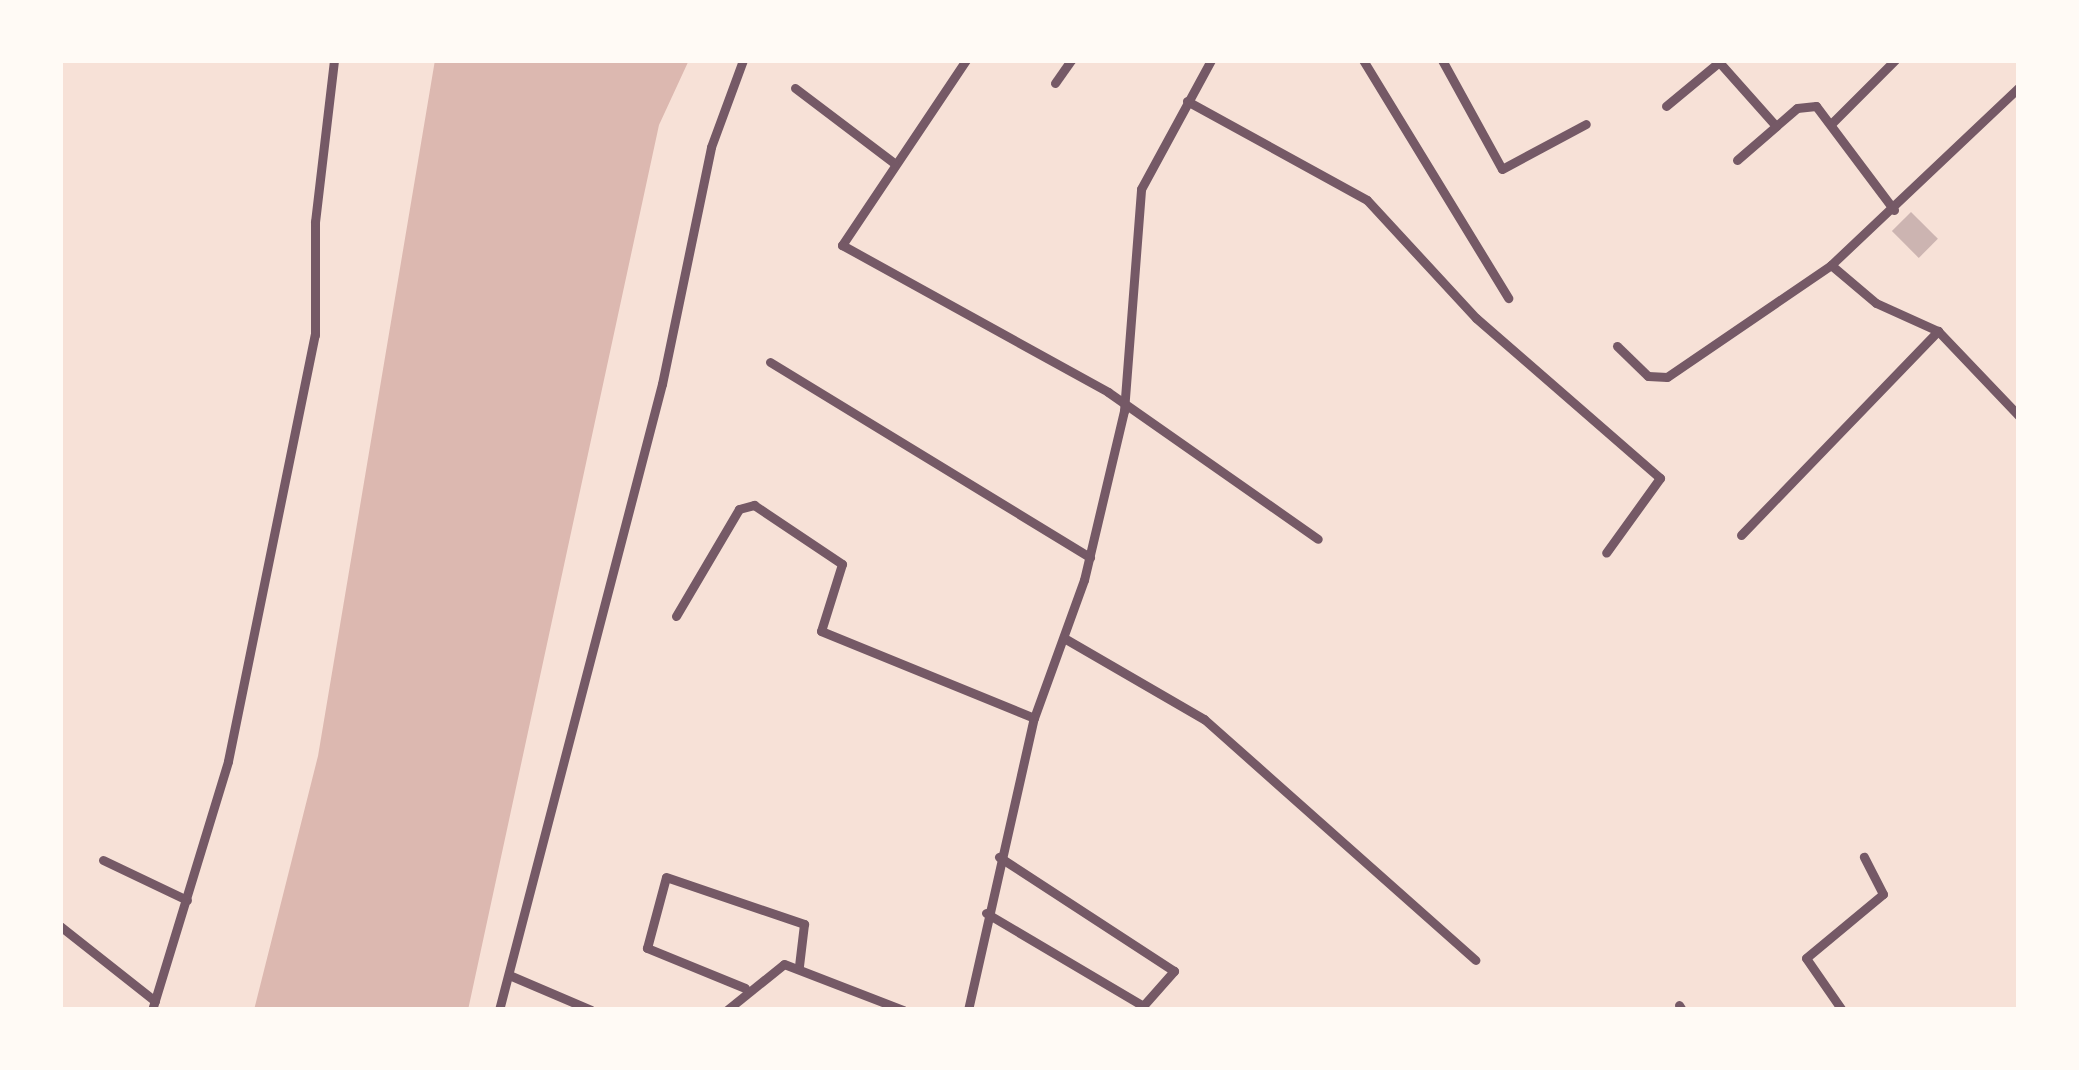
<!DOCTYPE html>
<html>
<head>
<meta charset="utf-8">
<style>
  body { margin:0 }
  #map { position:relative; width:2079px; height:1070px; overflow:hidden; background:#f7e1d7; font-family:Cabin,sans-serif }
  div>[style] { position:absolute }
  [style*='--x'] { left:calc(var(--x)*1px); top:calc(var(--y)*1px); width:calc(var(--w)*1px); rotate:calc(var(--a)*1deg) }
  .water>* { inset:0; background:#dcb8b0 }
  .building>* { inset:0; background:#ccb4b1; transform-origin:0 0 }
  .minor>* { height:9px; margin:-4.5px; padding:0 4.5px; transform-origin:4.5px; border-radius:4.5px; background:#755966 }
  span { translate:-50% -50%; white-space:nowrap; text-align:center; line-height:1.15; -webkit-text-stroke:10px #fffaf5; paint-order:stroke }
  .frame { position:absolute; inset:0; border:63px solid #fffaf5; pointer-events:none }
</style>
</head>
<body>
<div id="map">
  <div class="water">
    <div style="clip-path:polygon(435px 60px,689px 60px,659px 125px,468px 1010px,254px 1010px,318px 756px)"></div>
  </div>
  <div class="building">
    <div style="left:1911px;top:212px;width:38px;height:27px;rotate:45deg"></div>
  </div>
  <div class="minor">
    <div style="--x:966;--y:60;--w:223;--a:123.8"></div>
    <div style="--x:842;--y:245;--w:304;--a:28.9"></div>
    <div style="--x:1108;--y:392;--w:256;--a:35"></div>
    <div style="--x:1363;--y:60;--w:279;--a:58.6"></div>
    <div style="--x:1442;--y:60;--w:124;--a:61.2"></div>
    <div style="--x:1502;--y:169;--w:95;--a:-28.2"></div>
    <div style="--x:1055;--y:83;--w:28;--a:-55"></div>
    <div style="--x:795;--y:88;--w:124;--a:37.1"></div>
    <div style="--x:1187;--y:101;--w:205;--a:28.8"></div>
    <div style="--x:1367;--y:200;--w:161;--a:47.3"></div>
    <div style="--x:1476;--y:318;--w:244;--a:41"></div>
    <div style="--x:1660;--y:478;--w:92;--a:125.8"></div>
    <div style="--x:1666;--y:106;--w:69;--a:-39.7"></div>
    <div style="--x:1719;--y:62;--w:86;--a:48.3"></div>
    <div style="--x:1831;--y:124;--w:91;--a:-45"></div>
    <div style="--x:1737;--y:160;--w:79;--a:-40.9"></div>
    <div style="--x:1797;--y:108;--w:19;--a:-6"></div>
    <div style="--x:1816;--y:106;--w:130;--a:53.1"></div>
    <div style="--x:1831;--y:265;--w:59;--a:40.2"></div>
    <div style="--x:1876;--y:303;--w:68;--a:24.3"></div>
    <div style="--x:1938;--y:331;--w:117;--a:46.4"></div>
    <div style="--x:1617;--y:346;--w:43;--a:44.1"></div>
    <div style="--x:1648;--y:376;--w:19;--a:3"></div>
    <div style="--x:1667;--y:377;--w:199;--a:-34.3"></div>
    <div style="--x:1831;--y:265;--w:259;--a:-43.4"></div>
    <div style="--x:770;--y:362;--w:375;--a:31.4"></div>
    <div style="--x:1741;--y:535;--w:284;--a:-46"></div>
    <div style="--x:676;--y:616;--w:124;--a:-59.5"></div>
    <div style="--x:739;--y:509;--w:16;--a:-15"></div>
    <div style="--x:754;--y:505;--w:106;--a:33.8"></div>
    <div style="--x:842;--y:564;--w:70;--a:107.4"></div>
    <div style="--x:821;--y:631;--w:230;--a:22.2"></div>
    <div style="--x:1064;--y:638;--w:162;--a:30.1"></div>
    <div style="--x:1204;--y:719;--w:363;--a:41.6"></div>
    <div style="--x:103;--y:860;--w:93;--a:25.5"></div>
    <div style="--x:986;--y:913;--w:182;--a:30.6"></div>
    <div style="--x:1143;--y:1006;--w:47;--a:-48.5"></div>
    <div style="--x:1174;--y:971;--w:209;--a:-146.9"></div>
    <div style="--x:60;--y:926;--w:121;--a:38.3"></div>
    <div style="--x:509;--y:975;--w:89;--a:23.1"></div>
    <div style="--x:745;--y:988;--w:106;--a:-157.8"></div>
    <div style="--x:647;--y:948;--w:73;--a:-75"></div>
    <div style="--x:666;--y:877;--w:146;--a:18.8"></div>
    <div style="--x:804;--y:924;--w:42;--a:96.8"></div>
    <div style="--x:1679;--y:1005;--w:6;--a:59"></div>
    <div style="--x:152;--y:1010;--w:260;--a:-73"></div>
    <div style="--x:228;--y:761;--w:435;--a:-78.5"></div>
    <div style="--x:315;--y:335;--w:113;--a:-90"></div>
    <div style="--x:315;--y:222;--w:163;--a:-83.3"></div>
    <div style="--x:499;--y:1010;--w:647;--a:-75.41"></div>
    <div style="--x:662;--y:384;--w:242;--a:-78.3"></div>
    <div style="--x:711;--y:147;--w:93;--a:-69.8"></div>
    <div style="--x:727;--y:1010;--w:73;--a:-38.9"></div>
    <div style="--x:784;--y:964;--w:128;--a:21.1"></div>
    <div style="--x:968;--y:1010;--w:299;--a:-77.3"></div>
    <div style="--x:1034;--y:718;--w:147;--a:-70.1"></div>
    <div style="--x:1084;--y:580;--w:174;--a:-76.7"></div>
    <div style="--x:1124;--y:411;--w:223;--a:-85.6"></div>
    <div style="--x:1141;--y:189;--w:147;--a:-61.5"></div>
    <div style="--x:1842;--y:1010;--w:63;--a:-124.7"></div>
    <div style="--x:1806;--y:958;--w:100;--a:-39.7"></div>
    <div style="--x:1883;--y:894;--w:42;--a:-117.2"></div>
  </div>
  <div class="frame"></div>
</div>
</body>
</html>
